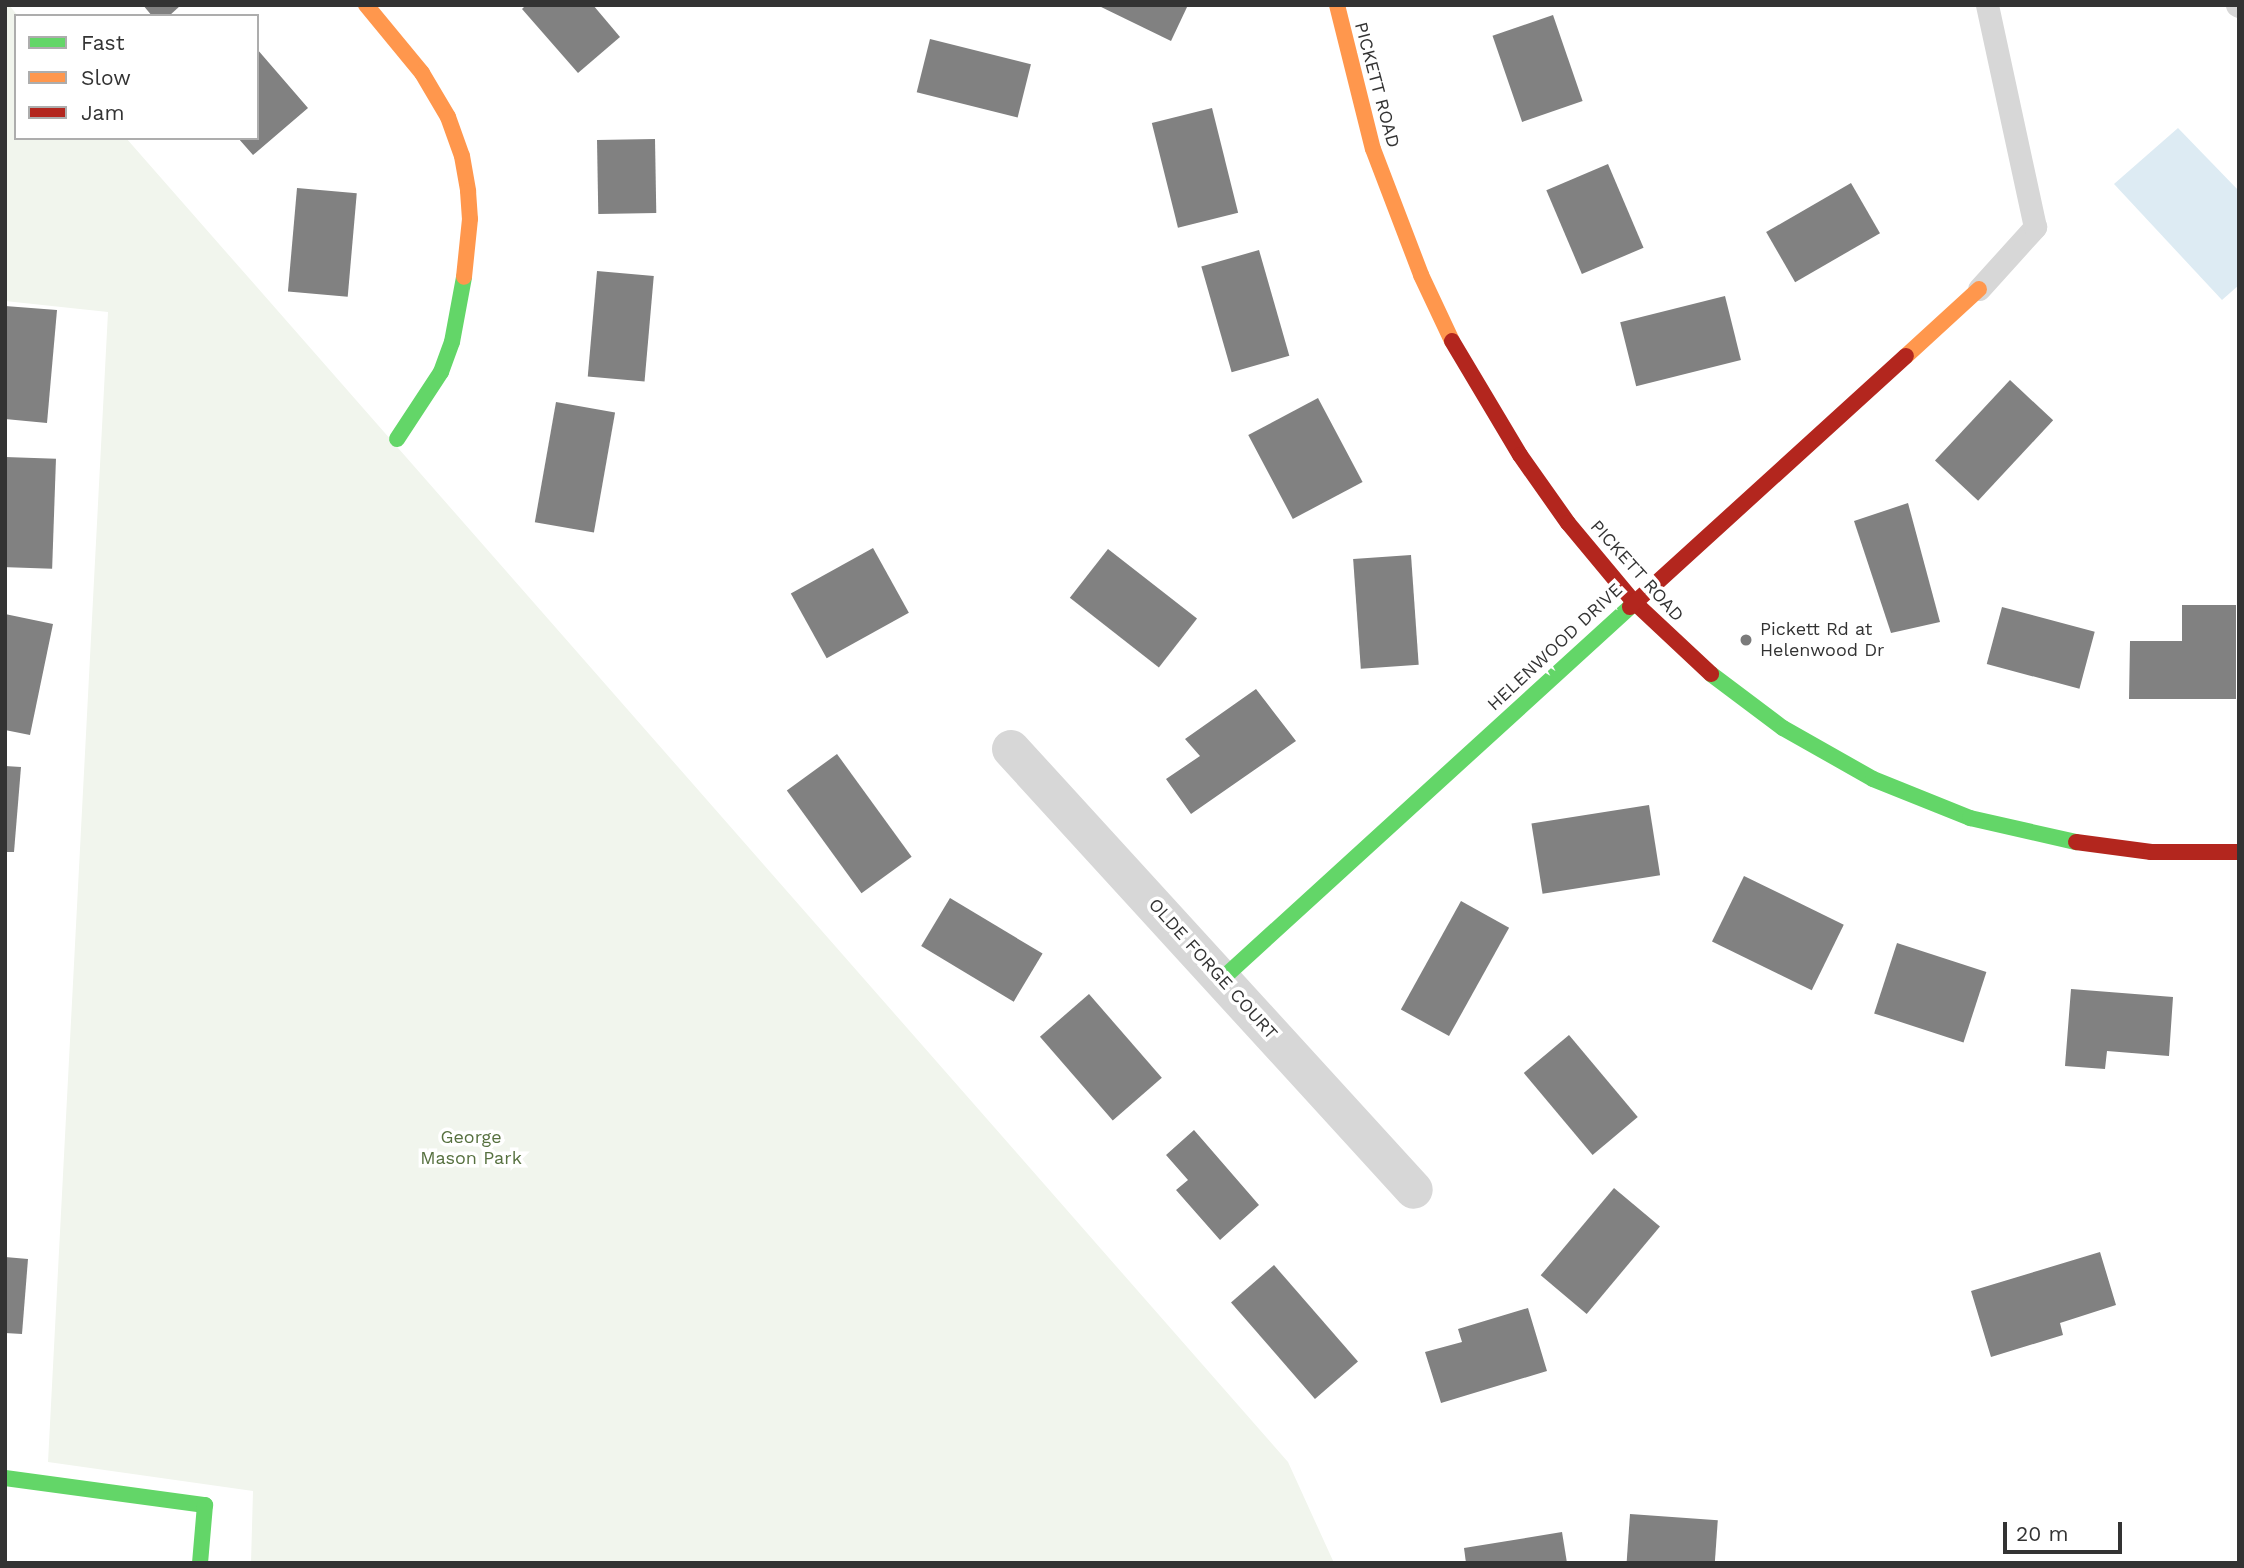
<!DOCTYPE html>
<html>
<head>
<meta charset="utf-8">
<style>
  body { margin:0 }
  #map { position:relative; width:2244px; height:1568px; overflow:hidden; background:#fff; font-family:"Work Sans",sans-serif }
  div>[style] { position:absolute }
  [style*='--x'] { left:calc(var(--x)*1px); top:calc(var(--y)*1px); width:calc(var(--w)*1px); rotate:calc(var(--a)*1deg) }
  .green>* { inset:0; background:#f1f5ed }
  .water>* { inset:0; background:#ddebf3 }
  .building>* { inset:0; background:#818181; transform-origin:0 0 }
  .lane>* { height:23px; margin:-11.5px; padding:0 11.5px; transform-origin:11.5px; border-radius:11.5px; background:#d7d7d7 }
  .street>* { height:38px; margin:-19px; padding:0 19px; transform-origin:19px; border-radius:19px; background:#d7d7d7 }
  .fast>* { height:16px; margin:-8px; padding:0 8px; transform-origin:8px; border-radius:8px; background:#63d668 }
  .slow>* { height:16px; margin:-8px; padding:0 8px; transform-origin:8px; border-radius:8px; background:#ff974d }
  .jam>* { height:16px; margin:-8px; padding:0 8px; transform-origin:8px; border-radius:8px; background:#b3261e }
  .dots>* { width:19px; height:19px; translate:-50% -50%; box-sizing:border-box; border:4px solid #fff; border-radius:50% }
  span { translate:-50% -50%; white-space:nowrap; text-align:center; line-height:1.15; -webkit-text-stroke:7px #fff; paint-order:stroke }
  .street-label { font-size:18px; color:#333 }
  .poi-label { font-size:18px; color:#333 }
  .left { translate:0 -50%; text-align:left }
  .park-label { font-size:18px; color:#56703f }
  .frame { position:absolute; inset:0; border:7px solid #333; pointer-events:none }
  .legend { position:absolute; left:14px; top:14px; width:245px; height:126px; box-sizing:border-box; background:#fff; border:2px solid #adadad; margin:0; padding:9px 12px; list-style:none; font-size:21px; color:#333 }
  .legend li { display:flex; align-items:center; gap:14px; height:35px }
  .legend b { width:35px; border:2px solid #adadad }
  .scale { position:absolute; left:2003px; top:1522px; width:119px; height:32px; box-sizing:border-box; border:4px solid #333; border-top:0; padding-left:9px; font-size:21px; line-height:24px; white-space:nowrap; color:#333; -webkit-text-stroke:5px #fff; paint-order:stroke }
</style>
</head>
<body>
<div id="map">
  <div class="green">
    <div style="clip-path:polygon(5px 5px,9px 5px,18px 16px,16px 16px,16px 138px,126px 138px,1288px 1462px,1334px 1563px,251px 1563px,253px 1491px,48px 1462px,108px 312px,5px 301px)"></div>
  </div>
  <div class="water">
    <div style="clip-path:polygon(2178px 128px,2239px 191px,2239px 285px,2222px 300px,2114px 184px)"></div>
  </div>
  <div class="building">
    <div style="clip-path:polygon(143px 5px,181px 5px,169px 16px,152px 16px)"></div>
    <div style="clip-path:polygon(526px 5px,593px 5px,620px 37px,578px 73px,522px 9px)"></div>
    <div style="clip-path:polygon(1097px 5px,1188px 5px,1171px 41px)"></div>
    <div style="left:1553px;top:15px;width:91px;height:64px;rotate:71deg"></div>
    <div style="left:930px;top:39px;width:104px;height:55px;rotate:14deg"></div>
    <div style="clip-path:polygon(257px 49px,308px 108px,253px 155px,238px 138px,257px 138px)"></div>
    <div style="left:1212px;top:108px;width:108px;height:62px;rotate:76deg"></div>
    <div style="left:655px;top:139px;width:74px;height:58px;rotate:89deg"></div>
    <div style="left:1608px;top:164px;width:91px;height:67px;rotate:67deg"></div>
    <div style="left:1851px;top:183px;width:58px;height:98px;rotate:60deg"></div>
    <div style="left:297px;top:188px;width:60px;height:104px;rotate:5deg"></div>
    <div style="left:1259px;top:250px;width:110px;height:60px;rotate:74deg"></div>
    <div style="left:597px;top:271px;width:57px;height:106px;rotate:5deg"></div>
    <div style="left:1725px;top:296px;width:66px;height:108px;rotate:76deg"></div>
    <div style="clip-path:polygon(5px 306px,57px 310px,47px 423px,5px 419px)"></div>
    <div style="left:2010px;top:380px;width:59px;height:110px;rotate:43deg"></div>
    <div style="left:1318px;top:398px;width:95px;height:79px;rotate:62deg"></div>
    <div style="left:556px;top:402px;width:60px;height:122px;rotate:10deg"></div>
    <div style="left:5px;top:457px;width:51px;height:110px;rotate:2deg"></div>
    <div style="clip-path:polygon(1908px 503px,1940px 622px,1891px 633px,1854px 521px)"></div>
    <div style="left:873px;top:548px;width:74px;height:94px;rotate:61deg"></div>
    <div style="left:1108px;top:549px;width:113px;height:62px;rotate:38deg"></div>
    <div style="left:1411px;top:555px;width:110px;height:58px;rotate:86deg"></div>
    <div style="clip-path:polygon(2182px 605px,2236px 605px,2236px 699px,2129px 699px,2130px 641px,2182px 641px)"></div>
    <div style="left:2002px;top:607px;width:96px;height:59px;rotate:15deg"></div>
    <div style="clip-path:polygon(5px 614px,53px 624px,30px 735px,5px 730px)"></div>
    <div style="clip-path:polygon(1256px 689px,1296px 741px,1191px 814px,1166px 779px,1200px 756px,1185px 739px)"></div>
    <div style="left:837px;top:754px;width:127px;height:62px;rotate:54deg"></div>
    <div style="clip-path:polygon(5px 766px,21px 767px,14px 852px,5px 852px)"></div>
    <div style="left:1649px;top:805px;width:71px;height:119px;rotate:81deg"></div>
    <div style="left:1744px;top:876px;width:111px;height:73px;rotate:26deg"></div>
    <div style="left:950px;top:898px;width:108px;height:56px;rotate:31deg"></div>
    <div style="left:1461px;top:901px;width:55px;height:124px;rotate:29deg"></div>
    <div style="left:1897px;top:943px;width:94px;height:74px;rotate:18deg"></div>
    <div style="clip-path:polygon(2071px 989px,2173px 997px,2169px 1056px,2107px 1051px,2105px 1069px,2065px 1066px)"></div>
    <div style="left:1089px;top:994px;width:111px;height:65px;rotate:49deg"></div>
    <div style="left:1569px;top:1035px;width:107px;height:59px;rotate:50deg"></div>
    <div style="clip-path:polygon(1194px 1130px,1259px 1205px,1220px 1240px,1176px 1190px,1188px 1180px,1166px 1155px)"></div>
    <div style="left:1614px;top:1188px;width:60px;height:114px;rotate:40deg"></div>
    <div style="clip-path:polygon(2100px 1252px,2116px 1305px,2060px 1323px,2063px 1335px,1991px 1357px,1971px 1291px)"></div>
    <div style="clip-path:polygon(5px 1257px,28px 1259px,22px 1334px,5px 1333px)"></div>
    <div style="left:1274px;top:1265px;width:128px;height:57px;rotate:49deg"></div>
    <div style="clip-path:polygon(1528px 1308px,1547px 1371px,1441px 1403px,1425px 1352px,1462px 1342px,1458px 1329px)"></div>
    <div style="left:1630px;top:1514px;width:88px;height:49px;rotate:4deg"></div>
    <div style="clip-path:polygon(1562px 1532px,1567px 1563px,1466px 1563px,1464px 1548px)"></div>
  </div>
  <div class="lane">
    <div style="--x:2237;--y:5;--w:2;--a:27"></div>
    <div style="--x:1979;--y:289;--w:84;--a:-47.9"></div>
    <div style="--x:2035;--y:227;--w:227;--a:-102.2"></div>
  </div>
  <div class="street">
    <div style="--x:1011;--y:749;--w:597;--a:47.58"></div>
  </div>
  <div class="fast">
    <div style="--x:397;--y:439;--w:80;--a:-56.7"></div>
    <div style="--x:441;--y:372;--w:32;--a:-70"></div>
    <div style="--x:452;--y:342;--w:66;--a:-79.5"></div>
    <div style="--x:1711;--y:674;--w:90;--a:36.9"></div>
    <div style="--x:1783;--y:728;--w:103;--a:29.5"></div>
    <div style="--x:1873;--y:779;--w:105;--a:21.9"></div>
    <div style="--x:1970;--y:818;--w:109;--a:12.8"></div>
    <div style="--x:1222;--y:979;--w:552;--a:-42.36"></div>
    <div style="--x:5;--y:1478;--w:202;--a:7.7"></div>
    <div style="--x:205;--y:1505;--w:58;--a:94.9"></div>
  </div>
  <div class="slow">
    <div style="--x:366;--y:5;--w:88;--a:50.5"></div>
    <div style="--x:422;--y:73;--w:51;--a:59.4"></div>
    <div style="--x:448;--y:117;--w:41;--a:70.3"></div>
    <div style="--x:462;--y:156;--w:36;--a:80"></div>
    <div style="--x:468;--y:191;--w:28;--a:86"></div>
    <div style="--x:470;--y:219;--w:58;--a:95.9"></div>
    <div style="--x:1337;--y:5;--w:148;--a:76"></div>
    <div style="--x:1373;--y:149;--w:135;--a:69.1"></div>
    <div style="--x:1421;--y:275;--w:73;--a:64.8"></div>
    <div style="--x:1906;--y:356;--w:99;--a:-42.5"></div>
  </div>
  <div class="jam">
    <div style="--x:1452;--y:341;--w:133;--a:59.2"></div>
    <div style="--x:1520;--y:455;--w:83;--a:54.8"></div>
    <div style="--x:1568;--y:523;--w:102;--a:50.2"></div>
    <div style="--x:1633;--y:601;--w:107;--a:43.1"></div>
    <div style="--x:1630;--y:607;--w:373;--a:-42.3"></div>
    <div style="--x:2076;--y:842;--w:76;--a:7.6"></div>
    <div style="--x:2151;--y:852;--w:88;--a:0"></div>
  </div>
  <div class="dots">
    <div style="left:1746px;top:640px;background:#7a7a7a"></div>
  </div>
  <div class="street-label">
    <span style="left:1377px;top:85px;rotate:75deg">PICKETT ROAD</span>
    <span style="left:1637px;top:571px;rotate:48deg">PICKETT ROAD</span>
    <span style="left:1555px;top:647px;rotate:-43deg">HELENWOOD DRIVE</span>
    <span style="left:1213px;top:969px;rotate:48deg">OLDE FORGE COURT</span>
  </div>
  <div class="poi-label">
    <span class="left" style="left:1760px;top:640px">Pickett Rd at<br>Helenwood Dr</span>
  </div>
  <div class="park-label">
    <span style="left:471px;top:1148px">George<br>Mason Park</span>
  </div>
  <div class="frame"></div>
  <ul class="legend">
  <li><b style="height:9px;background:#63d668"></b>Fast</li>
  <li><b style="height:9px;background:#ff974d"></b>Slow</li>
  <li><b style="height:9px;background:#b3261e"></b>Jam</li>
  </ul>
  <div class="scale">20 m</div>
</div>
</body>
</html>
